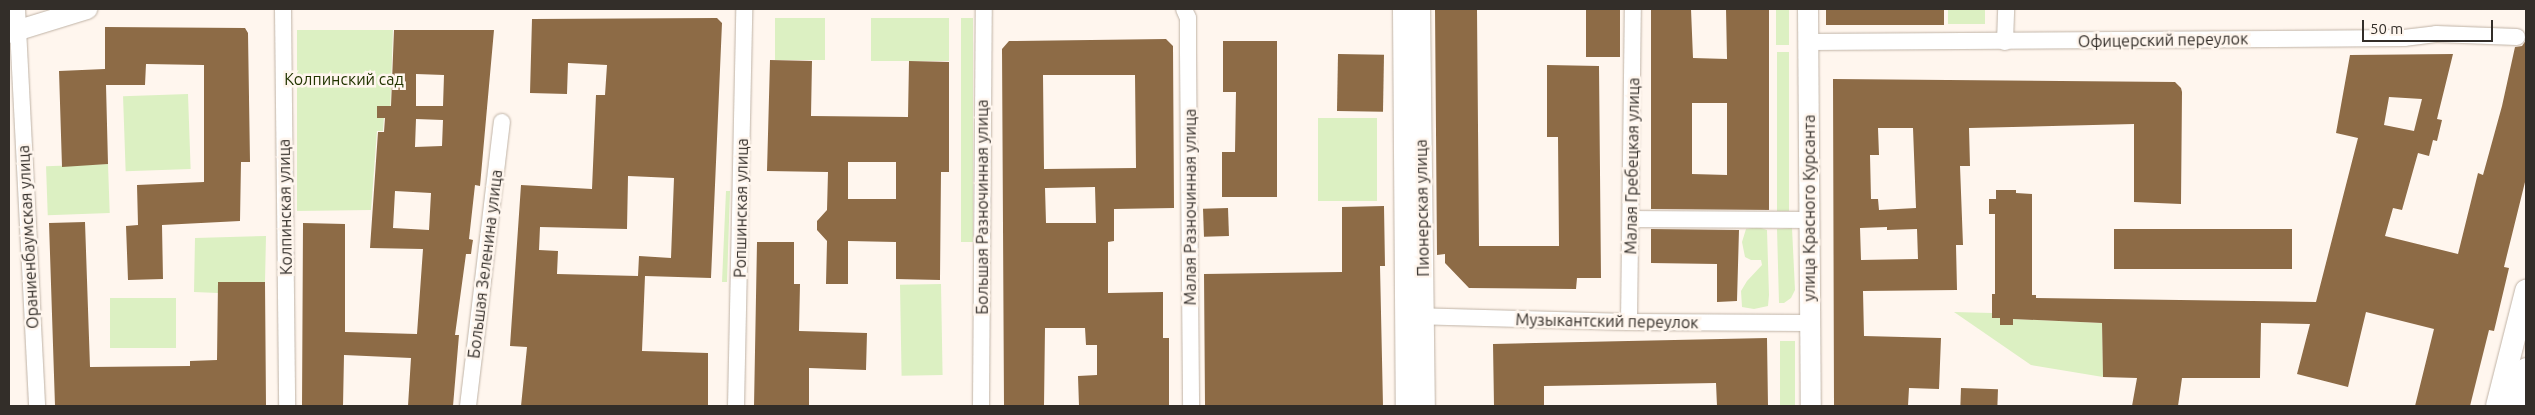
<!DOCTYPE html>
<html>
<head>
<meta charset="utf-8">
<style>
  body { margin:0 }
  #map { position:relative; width:2535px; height:415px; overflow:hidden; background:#fff6ee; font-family:Ubuntu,sans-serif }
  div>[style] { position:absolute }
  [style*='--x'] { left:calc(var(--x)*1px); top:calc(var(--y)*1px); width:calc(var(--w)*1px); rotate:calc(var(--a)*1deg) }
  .green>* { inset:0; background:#dcf0c2; transform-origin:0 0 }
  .building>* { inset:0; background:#8d6b46; transform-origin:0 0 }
  .roads { filter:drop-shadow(0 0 1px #c0b3a6) drop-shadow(0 0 1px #c0b3a6) }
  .minor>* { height:16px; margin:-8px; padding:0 8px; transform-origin:8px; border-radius:8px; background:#fff }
  .tertiary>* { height:20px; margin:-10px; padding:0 10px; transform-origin:10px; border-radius:10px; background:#fff }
  .secondary>* { height:22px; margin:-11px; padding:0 11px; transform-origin:11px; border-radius:11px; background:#fff }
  span { translate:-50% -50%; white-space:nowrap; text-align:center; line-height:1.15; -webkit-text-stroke:5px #fff6ee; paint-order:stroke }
  .street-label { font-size:16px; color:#332e29 }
  .park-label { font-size:16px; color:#223400 }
  .frame { position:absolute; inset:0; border:10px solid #332e29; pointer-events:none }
  .scale { position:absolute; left:2362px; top:20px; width:131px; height:22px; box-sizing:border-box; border:2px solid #332e29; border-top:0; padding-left:6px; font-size:15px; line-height:18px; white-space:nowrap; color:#332e29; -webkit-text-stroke:4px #fff6ee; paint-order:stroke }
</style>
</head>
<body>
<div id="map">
  <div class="green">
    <div style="left:1776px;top:9px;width:13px;height:36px"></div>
    <div style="left:1948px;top:9px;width:37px;height:15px"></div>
    <div style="left:775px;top:18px;width:50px;height:42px"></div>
    <div style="left:871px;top:18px;width:78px;height:43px"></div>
    <div style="left:961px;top:18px;width:12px;height:224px"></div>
    <div style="clip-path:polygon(297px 30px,393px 30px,390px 117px,384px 117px,383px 131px,377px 131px,371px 210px,297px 211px)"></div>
    <div style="left:1777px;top:52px;width:12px;height:159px"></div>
    <div style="left:188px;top:94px;width:75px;height:65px;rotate:88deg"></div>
    <div style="left:1377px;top:118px;width:83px;height:59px;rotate:90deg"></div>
    <div style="left:108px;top:164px;width:49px;height:62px;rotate:88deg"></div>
    <div style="clip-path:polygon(726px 191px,730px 191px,727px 282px,722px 282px)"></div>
    <div style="clip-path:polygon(1758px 227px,1767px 230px,1769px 295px,1768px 306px,1754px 309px,1742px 307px,1741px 291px,1747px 281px,1762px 265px,1761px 260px,1751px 260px,1745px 257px,1742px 242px,1746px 229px)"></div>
    <div style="clip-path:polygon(1792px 228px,1795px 290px,1791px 298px,1784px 303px,1779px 303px,1777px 229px)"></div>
    <div style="clip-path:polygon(266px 236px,265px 282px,218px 282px,218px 293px,194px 292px,195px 238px)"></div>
    <div style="left:941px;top:284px;width:91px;height:41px;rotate:89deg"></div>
    <div style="left:176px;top:298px;width:50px;height:66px;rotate:90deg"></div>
    <div style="clip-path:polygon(1954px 312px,1992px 313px,1992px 318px,2000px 318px,2000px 325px,2013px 325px,2013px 319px,2102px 323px,2103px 377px,2031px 365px)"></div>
    <div style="left:1780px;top:341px;width:15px;height:65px"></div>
  </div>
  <div class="building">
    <div style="clip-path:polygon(1435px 9px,1477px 9px,1479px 246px,1559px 246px,1558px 137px,1547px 137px,1547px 65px,1599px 66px,1601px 278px,1577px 278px,1576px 289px,1469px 288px,1445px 263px,1445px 254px,1437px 255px)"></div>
    <div style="left:1586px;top:9px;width:34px;height:48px"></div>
    <div style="clip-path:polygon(evenodd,1651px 9px,1691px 9px,1693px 58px,1727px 59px,1726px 9px,1769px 9px,1769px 210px,1651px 209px,1651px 9px,1692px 103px,1727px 103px,1727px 175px,1692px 174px,1692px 103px)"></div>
    <div style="left:1826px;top:9px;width:118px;height:16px"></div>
    <div style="clip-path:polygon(evenodd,717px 18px,722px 23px,711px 278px,645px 276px,642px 351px,708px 353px,708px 406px,521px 406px,527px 347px,510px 346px,521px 185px,592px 189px,596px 95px,605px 95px,607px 65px,568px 63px,567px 94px,530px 93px,532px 19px,717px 18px,628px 176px,674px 178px,671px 258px,639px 256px,638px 276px,557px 274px,558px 251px,539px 250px,540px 227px,627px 229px,628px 176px)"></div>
    <div style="clip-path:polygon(105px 27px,245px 28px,248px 33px,250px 162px,241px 162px,240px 221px,162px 225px,163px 279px,128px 280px,126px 226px,138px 225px,137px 185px,204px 182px,204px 65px,146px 64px,145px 85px,106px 85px,108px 164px,62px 167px,59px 71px,105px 69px)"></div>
    <div style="clip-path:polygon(evenodd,394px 30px,494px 30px,480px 186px,475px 185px,469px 239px,473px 240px,472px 246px,471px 254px,466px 254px,455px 335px,459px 335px,453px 406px,408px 406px,411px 358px,344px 355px,343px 406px,302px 406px,303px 223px,345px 224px,345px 332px,417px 334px,423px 249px,370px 248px,378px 132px,384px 132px,385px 118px,391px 118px,377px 118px,377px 106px,391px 106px,394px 30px,416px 74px,444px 75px,443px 106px,416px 106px,416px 74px,394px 30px,416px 119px,443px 120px,442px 146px,415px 147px,416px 119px,394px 30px,395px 191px,431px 193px,429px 230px,393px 228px,395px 191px)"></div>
    <div style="clip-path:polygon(evenodd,1166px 39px,1173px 46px,1174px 208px,1114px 209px,1114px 241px,1108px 242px,1108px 293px,1163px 292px,1163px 338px,1169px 338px,1169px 406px,1079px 406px,1078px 376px,1097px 375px,1097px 345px,1086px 345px,1085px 328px,1045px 328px,1044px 406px,1004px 406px,1002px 49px,1009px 41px,1166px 39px,1043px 75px,1135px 75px,1136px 168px,1044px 169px,1043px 75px,1166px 39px,1095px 187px,1096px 223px,1046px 223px,1045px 188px,1095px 187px)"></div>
    <div style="clip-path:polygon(evenodd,2526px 40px,2526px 178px,2504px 267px,2509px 268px,2494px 331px,2489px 330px,2470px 406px,2415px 406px,2434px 329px,2366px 312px,2348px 387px,2297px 374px,2310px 324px,2261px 323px,2260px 378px,2182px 378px,2178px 406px,2132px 406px,2137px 378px,2103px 377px,2102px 323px,2013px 319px,2013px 325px,2000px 325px,2000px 318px,1992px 318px,1992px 294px,1995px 294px,1995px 214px,1989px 214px,1989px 199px,1996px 199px,1996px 190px,2016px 190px,2016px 193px,2032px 194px,2032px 295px,2036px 295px,2036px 298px,2316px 302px,2358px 138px,2336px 133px,2350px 55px,2453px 54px,2437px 119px,2442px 120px,2437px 141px,2433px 140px,2429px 156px,2418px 153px,2402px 210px,2393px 208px,2385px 236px,2458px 254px,2478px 173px,2483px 175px,2502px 106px,2515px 47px,2522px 46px,2526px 40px,2389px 97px,2422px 99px,2414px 131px,2384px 125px,2389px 97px)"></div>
    <div style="clip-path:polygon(1223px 41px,1277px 41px,1277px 197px,1222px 197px,1222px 152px,1235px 152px,1236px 92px,1223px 92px)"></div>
    <div style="left:1338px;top:54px;width:46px;height:57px;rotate:1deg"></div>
    <div style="clip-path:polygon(evenodd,770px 60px,812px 61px,811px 116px,908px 117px,909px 61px,949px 62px,949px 172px,941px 172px,940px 280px,896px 279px,896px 242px,848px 241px,848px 284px,826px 284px,827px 241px,817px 230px,817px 221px,827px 210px,828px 172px,767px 171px,770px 60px,848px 162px,896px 162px,896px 199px,848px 199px,848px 162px)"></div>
    <div style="clip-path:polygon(evenodd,1833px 79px,2175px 82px,2181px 88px,2182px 92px,2181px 204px,2134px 202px,2134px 124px,1969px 128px,1970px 166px,1960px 166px,1963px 245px,1956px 245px,1957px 290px,1863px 291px,1864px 336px,1941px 338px,1939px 389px,1909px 388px,1908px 406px,1834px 406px,1833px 79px,1878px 128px,1913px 128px,1916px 208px,1879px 210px,1878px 199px,1871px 199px,1870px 155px,1879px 155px,1878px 128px,1833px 79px,1887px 227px,1887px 230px,1917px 229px,1918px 259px,1861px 260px,1860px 228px,1887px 227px)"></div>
    <div style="clip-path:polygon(1384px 206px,1385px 266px,1380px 266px,1383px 406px,1205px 406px,1204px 274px,1342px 272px,1342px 207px)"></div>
    <div style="left:1228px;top:208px;width:28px;height:25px;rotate:88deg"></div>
    <div style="clip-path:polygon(85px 222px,90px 367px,190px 366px,190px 361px,217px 360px,218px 282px,265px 282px,266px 406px,55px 406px,49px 223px)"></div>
    <div style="clip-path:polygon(1651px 229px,1739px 230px,1737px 301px,1717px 302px,1717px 264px,1651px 263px)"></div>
    <div style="left:2114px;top:229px;width:178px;height:40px"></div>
    <div style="clip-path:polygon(757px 242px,794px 242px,794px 284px,800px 284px,799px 331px,867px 333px,866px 370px,809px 368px,809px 406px,754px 406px)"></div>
    <div style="clip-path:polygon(1767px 338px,1768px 406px,1717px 406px,1716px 383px,1544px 386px,1544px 406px,1494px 406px,1493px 344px)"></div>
    <div style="left:1961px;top:388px;width:37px;height:18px;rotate:2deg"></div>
  </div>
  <div class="roads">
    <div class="minor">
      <div style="--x:17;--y:9;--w:398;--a:87.1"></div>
      <div style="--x:283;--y:9;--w:397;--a:89.4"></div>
      <div style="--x:1184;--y:9;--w:10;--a:66"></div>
      <div style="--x:1188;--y:18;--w:35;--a:90"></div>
      <div style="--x:1188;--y:53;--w:353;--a:89.5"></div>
      <div style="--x:1808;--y:42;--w:596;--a:-0.38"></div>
      <div style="--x:2404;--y:38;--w:32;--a:-7"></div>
      <div style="--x:2436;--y:34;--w:81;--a:2.1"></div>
      <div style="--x:2005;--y:42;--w:33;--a:-88"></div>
      <div style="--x:1631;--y:219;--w:178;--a:0.3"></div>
      <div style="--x:1412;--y:316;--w:217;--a:1.6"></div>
      <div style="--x:1629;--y:322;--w:181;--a:0.3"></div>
      <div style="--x:1629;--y:322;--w:313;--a:-89.3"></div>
      <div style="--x:468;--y:406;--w:286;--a:-83.2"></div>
      <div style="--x:736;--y:406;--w:397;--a:-88.8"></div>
      <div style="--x:981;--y:406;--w:397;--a:-89.6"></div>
    </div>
    <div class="tertiary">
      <div style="--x:1403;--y:9;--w:397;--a:89.6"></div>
      <div style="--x:1420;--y:9;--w:397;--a:89.3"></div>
      <div style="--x:1808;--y:9;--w:397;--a:89.6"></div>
      <div style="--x:9;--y:33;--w:82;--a:-17.1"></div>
    </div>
    <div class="secondary">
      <div style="--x:2497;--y:406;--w:119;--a:-75.8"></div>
      <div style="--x:2517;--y:406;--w:38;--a:-76"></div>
    </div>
  </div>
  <div class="street-label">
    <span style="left:2163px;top:40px;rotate:-1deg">Офицерский переулок</span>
    <span style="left:1632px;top:166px;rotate:-89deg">Малая Гребецкая улица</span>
    <span style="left:285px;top:207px;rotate:-91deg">Колпинская улица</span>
    <span style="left:982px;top:207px;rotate:-90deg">Большая Разночинная улица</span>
    <span style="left:1190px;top:207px;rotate:-90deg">Малая Разночинная улица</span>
    <span style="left:741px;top:208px;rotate:-89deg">Ропшинская улица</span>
    <span style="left:1422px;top:208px;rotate:-91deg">Пионерская улица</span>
    <span style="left:1809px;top:208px;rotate:-90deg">улица Красного Курсанта</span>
    <span style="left:28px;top:237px;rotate:-93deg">Ораниенбаумская улица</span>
    <span style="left:485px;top:264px;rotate:-83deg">Большая Зеленина улица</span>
    <span style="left:1607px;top:321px;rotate:1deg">Музыкантский переулок</span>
  </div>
  <div class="park-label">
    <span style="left:344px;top:79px">Колпинский сад</span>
  </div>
  <div class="frame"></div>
  <div class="scale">50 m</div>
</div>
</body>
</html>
